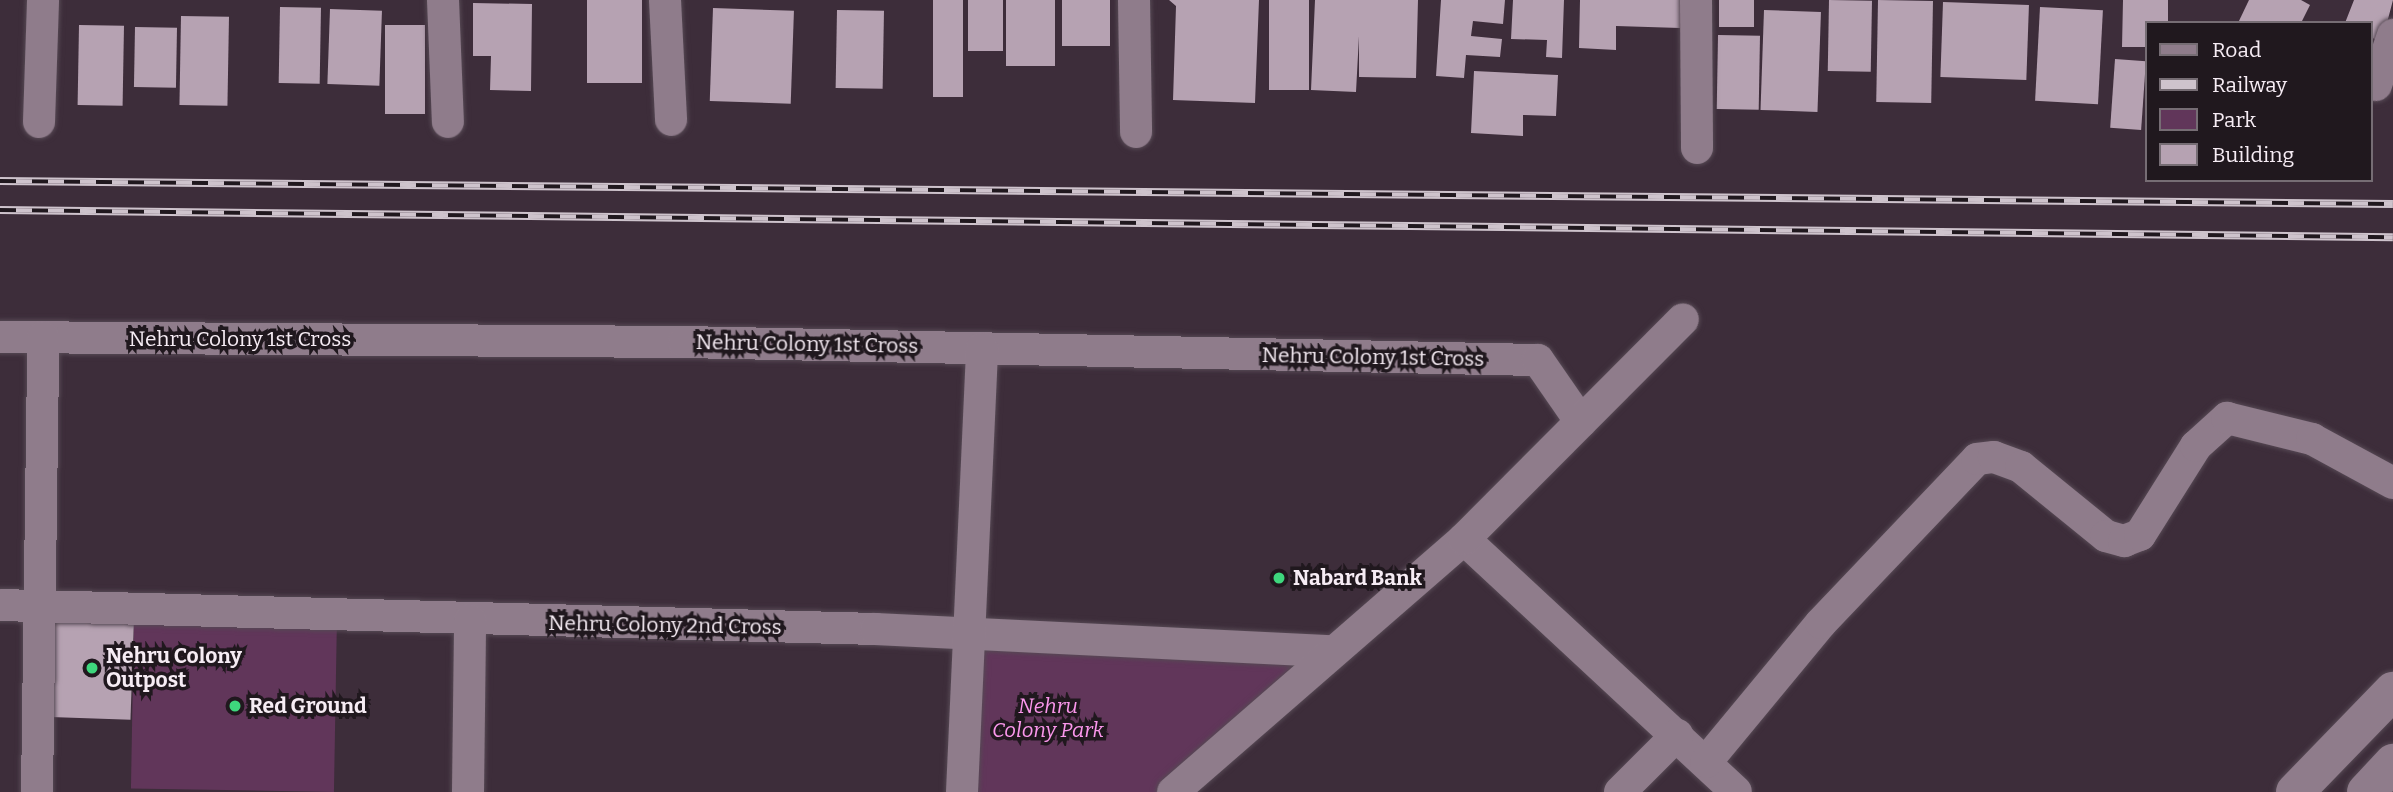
<!DOCTYPE html>
<html>
<head>
<meta charset="utf-8">
<style>
  body { margin:0 }
  #map { position:relative; width:2393px; height:792px; overflow:hidden; background:#3d2d3a; font-family:Bitter,serif }
  div>[style] { position:absolute }
  [style*='--x'] { left:calc(var(--x)*1px); top:calc(var(--y)*1px); width:calc(var(--w)*1px); rotate:calc(var(--a)*1deg) }
  .green>* { inset:0; background:#61365a; transform-origin:0 0 }
  .building>* { inset:0; background:#b6a2b2; transform-origin:0 0 }
  .roads { filter:drop-shadow(0 0 2px #564954) drop-shadow(0 0 2px #564954) }
  .minor>* { height:32px; margin:-16px; padding:0 16px; transform-origin:16px; border-radius:16px; background:#8f7c8b }
  .secondary>* { height:38px; margin:-19px; padding:0 19px; transform-origin:19px; border-radius:19px; background:#8f7c8b }
  .rail>* { height:8px; margin-top:-4px; transform-origin:0; background:repeating-linear-gradient(90deg,#20181e 0 16px,#cec3cc 0 32px); box-sizing:border-box; border-block:2px solid #cec3cc }
  .dots>* { width:19px; height:19px; translate:-50% -50%; box-sizing:border-box; border:4px solid #20181e; border-radius:50% }
  span { translate:-50% -50%; white-space:nowrap; text-align:center; line-height:1.15; -webkit-text-stroke:7px #20181e; paint-order:stroke }
  .street-label { font-size:21px; color:#f6ecf4 }
  .poi-label { font-size:21px; color:#f6ecf4; font-weight:700 }
  .left { translate:0 -50%; text-align:left }
  .park-label { font-size:21px; color:#fb97ec; font-style:italic }
  .legend { position:absolute; left:2145px; top:21px; width:228px; height:161px; box-sizing:border-box; background:#20181e; border:2px solid #766d74; margin:0; padding:9px 12px; list-style:none; font-size:21px; color:#f6ecf4 }
  .legend li { display:flex; align-items:center; gap:14px; height:35px }
  .legend b { width:35px; border:2px solid #766d74 }
</style>
</head>
<body>
<div id="map">
  <div class="green">
    <div style="left:337px;top:616px;width:176px;height:203px;rotate:91deg"></div>
    <div style="clip-path:polygon(974px 639px,1310px 659px,1162px 792px,971px 792px)"></div>
  </div>
  <div class="building">
    <div style="left:587px;top:0;width:55px;height:83px"></div>
    <div style="left:963px;top:0;width:97px;height:30px;rotate:90deg"></div>
    <div style="left:968px;top:0;width:35px;height:51px"></div>
    <div style="left:1006px;top:0;width:49px;height:66px"></div>
    <div style="left:1062px;top:0;width:48px;height:46px"></div>
    <div style="clip-path:polygon(1169px 0,1259px 0,1255px 103px,1173px 100px,1176px 6px)"></div>
    <div style="left:1269px;top:0;width:40px;height:90px"></div>
    <div style="clip-path:polygon(1315px 0,1418px 0,1416px 78px,1359px 77px,1359px 36px,1356px 92px,1311px 90px)"></div>
    <div style="clip-path:polygon(1441px 0,1505px 0,1503px 24px,1473px 21px,1471px 36px,1502px 39px,1500px 57px,1466px 55px,1464px 78px,1436px 76px)"></div>
    <div style="clip-path:polygon(1513px 0,1564px 0,1562px 58px,1546px 57px,1547px 40px,1511px 39px)"></div>
    <div style="clip-path:polygon(1580px 0,1681px 0,1680px 28px,1616px 26px,1616px 50px,1579px 48px)"></div>
    <div style="left:1719px;top:0;width:35px;height:27px"></div>
    <div style="left:1829px;top:0;width:43px;height:71px;rotate:1deg"></div>
    <div style="left:1878px;top:0;width:55px;height:102px;rotate:1deg"></div>
    <div style="clip-path:polygon(2123px 0,2168px 0,2168px 23px,2146px 23px,2146px 47px,2122px 47px)"></div>
    <div style="clip-path:polygon(2249px 0,2301px 0,2310px 5px,2301px 23px,2238px 23px)"></div>
    <div style="clip-path:polygon(2354px 0,2393px 0,2382px 42px,2370px 37px,2370px 23px,2345px 23px)"></div>
    <div style="left:1943px;top:2px;width:86px;height:75px;rotate:2deg"></div>
    <div style="clip-path:polygon(473px 3px,532px 4px,531px 91px,490px 90px,491px 56px,473px 56px)"></div>
    <div style="left:280px;top:7px;width:41px;height:76px;rotate:1deg"></div>
    <div style="left:2040px;top:7px;width:63px;height:94px;rotate:3deg"></div>
    <div style="left:713px;top:8px;width:81px;height:93px;rotate:2deg"></div>
    <div style="left:330px;top:9px;width:52px;height:75px;rotate:2deg"></div>
    <div style="left:837px;top:10px;width:47px;height:78px;rotate:1deg"></div>
    <div style="left:1764px;top:10px;width:57px;height:100px;rotate:2deg"></div>
    <div style="left:181px;top:16px;width:48px;height:89px;rotate:1deg"></div>
    <div style="left:79px;top:25px;width:45px;height:80px;rotate:1deg"></div>
    <div style="left:425px;top:25px;width:89px;height:40px;rotate:90deg"></div>
    <div style="left:135px;top:27px;width:42px;height:60px;rotate:1deg"></div>
    <div style="left:1718px;top:35px;width:42px;height:74px;rotate:1deg"></div>
    <div style="left:2115px;top:59px;width:31px;height:69px;rotate:4deg"></div>
    <div style="clip-path:polygon(1474px 71px,1558px 75px,1556px 116px,1523px 115px,1523px 136px,1471px 133px)"></div>
    <div style="left:54px;top:617px;width:80px;height:100px;rotate:2deg"></div>
  </div>
  <div class="roads">
    <div class="minor">
      <div style="--x:443;--y:0;--w:122;--a:87.7"></div>
      <div style="--x:665;--y:0;--w:120;--a:87.1"></div>
      <div style="--x:1134;--y:0;--w:132;--a:89.1"></div>
      <div style="--x:1696;--y:0;--w:148;--a:89.6"></div>
      <div style="--x:2376;--y:85;--w:53;--a:-71.2"></div>
      <div style="--x:39;--y:122;--w:122;--a:-88.1"></div>
      <div style="--x:0;--y:337;--w:684;--a:0.42"></div>
      <div style="--x:684;--y:342;--w:854;--a:1.21"></div>
      <div style="--x:1538;--y:360;--w:75;--a:55.3"></div>
      <div style="--x:1464;--y:539;--w:371;--a:42.9"></div>
      <div style="--x:0;--y:605;--w:876;--a:1.57"></div>
      <div style="--x:876;--y:629;--w:455;--a:2.8"></div>
      <div style="--x:1706;--y:762;--w:180;--a:-50.4"></div>
      <div style="--x:1821;--y:623;--w:226;--a:-46.4"></div>
      <div style="--x:1977;--y:459;--w:17;--a:-7"></div>
      <div style="--x:1994;--y:457;--w:29;--a:20"></div>
      <div style="--x:2021;--y:467;--w:109;--a:39.1"></div>
      <div style="--x:2106;--y:536;--w:19;--a:16"></div>
      <div style="--x:2124;--y:541;--w:17;--a:-21"></div>
      <div style="--x:2140;--y:535;--w:105;--a:-57.8"></div>
      <div style="--x:2196;--y:446;--w:42;--a:-42.1"></div>
      <div style="--x:2227;--y:418;--w:88;--a:13.9"></div>
      <div style="--x:2312;--y:439;--w:92;--a:28.5"></div>
      <div style="--x:37;--y:792;--w:455;--a:-89.2"></div>
      <div style="--x:468;--y:792;--w:172;--a:-89.3"></div>
      <div style="--x:962;--y:792;--w:444;--a:-87.4"></div>
      <div style="--x:1173;--y:792;--w:386;--a:-41"></div>
      <div style="--x:1464;--y:539;--w:310;--a:-45.1"></div>
      <div style="--x:1620;--y:792;--w:81;--a:-45"></div>
    </div>
    <div class="secondary">
      <div style="--x:2295;--y:792;--w:141;--a:-45.9"></div>
      <div style="--x:2366;--y:792;--w:40;--a:-47"></div>
    </div>
  </div>
  <div class="rail">
    <div style="--x:0;--y:181;--w:2393;--a:0.55"></div>
    <div style="--x:0;--y:210;--w:2393;--a:0.65"></div>
  </div>
  <div class="dots">
    <div style="left:1279px;top:578px;background:#3ed77d"></div>
    <div style="left:92px;top:668px;background:#3ed77d"></div>
    <div style="left:235px;top:706px;background:#3ed77d"></div>
  </div>
  <div class="street-label">
    <span style="left:240px;top:339px">Nehru Colony 1st Cross</span>
    <span style="left:807px;top:344px;rotate:1deg">Nehru Colony 1st Cross</span>
    <span style="left:1373px;top:357px;rotate:1deg">Nehru Colony 1st Cross</span>
    <span style="left:665px;top:625px;rotate:1deg">Nehru Colony 2nd Cross</span>
  </div>
  <div class="poi-label">
    <span class="left" style="left:1293px;top:578px">Nabard Bank</span>
    <span class="left" style="left:106px;top:668px">Nehru Colony<br>Outpost</span>
    <span class="left" style="left:249px;top:706px">Red Ground</span>
  </div>
  <div class="park-label">
    <span style="left:1048px;top:718px">Nehru<br>Colony Park</span>
  </div>
  <ul class="legend">
  <li><b style="height:9px;background:#8f7c8b"></b>Road</li>
  <li><b style="height:9px;background:#cec3cc"></b>Railway</li>
  <li><b style="height:19px;background:#61365a"></b>Park</li>
  <li><b style="height:19px;background:#b6a2b2"></b>Building</li>
  </ul>
</div>
</body>
</html>
